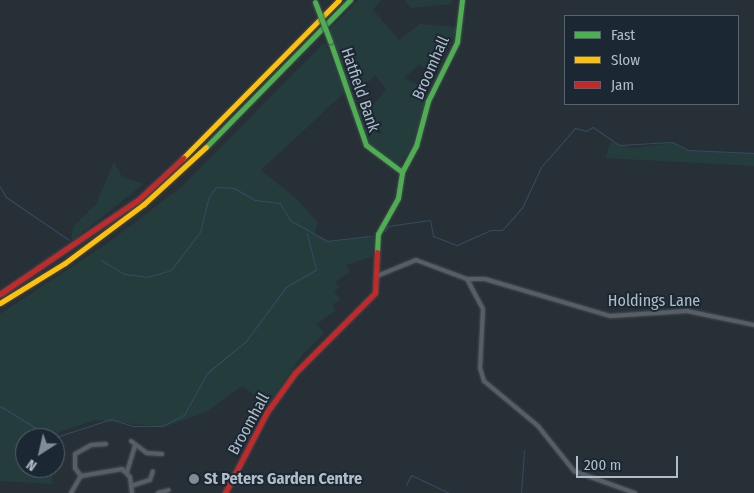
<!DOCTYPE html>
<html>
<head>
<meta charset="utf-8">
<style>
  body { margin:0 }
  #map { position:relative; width:754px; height:493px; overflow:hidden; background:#283037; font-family:"Fira Sans Condensed",sans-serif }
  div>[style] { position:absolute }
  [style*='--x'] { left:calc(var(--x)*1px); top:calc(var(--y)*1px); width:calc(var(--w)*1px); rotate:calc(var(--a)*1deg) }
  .green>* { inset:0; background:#253c3d }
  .stream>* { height:1px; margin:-0.5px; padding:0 0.5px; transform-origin:0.5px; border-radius:0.5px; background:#334c61 }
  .roads { filter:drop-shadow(0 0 1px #464c52) drop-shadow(0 0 1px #464c52) }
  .street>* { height:4px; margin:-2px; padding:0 2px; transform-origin:2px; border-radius:2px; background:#585e65 }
  .fast>* { height:5px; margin:-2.5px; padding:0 2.5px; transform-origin:2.5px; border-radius:2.5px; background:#4caf50 }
  .slow>* { height:5px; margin:-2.5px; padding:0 2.5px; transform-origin:2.5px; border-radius:2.5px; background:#ffc107 }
  .jam>* { height:5px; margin:-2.5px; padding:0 2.5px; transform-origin:2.5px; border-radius:2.5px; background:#c62828 }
  .bridges { filter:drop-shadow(0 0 1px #464c52) drop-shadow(0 0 1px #464c52) }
  .fast-bridge>* { height:5px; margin:-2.5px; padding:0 2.5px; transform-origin:2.5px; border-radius:2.5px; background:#4caf50 }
  .dots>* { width:14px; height:14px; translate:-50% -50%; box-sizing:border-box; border:2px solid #1b2732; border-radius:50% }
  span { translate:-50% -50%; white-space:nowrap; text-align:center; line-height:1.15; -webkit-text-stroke:4px #1b2732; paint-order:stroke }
  .street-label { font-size:16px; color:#b1bdc9 }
  .poi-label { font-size:16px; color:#b1bdc9; font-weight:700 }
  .left { translate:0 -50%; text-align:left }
  .legend { position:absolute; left:564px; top:15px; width:175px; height:90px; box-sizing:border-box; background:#1b2732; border:1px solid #57636e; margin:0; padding:6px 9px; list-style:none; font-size:15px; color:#b1bdc9 }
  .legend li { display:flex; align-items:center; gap:10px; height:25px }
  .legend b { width:25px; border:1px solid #57636e }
  .north { position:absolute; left:15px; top:428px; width:50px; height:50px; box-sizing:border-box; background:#1b2732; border:1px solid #57636e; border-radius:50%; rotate:215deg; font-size:14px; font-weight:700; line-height:20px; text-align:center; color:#b1bdc9 }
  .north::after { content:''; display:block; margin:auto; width:18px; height:22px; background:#818c96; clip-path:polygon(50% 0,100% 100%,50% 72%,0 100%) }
  .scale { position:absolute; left:576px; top:456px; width:102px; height:22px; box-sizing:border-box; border:2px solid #b1bdc9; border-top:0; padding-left:6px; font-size:15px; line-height:18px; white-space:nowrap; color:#b1bdc9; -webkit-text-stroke:4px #1b2732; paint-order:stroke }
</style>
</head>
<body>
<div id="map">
  <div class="green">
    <div style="clip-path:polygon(359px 0,381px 0,373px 10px,399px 40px,420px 24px,458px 27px,434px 79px,420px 64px,404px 78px,429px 90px,412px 147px,398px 166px,370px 148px,358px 111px,361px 107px,368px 112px,386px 89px,375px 75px,359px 91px,348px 85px,329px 29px)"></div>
    <div style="clip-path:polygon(404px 0,452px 0,452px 4px,411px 8px)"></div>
    <div style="clip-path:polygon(325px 42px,345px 92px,261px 170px,299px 201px,318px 223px,314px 234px,332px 242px,374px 235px,373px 256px,346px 265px,350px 272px,335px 282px,339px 287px,334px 291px,341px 299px,332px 305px,336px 310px,317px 324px,324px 333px,303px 354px,268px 405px,242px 386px,206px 412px,164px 427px,95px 420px,59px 432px,55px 448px,55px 438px,25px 438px,25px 468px,53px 468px,52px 484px,0 481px,0 314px,105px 245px,180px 188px)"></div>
    <div style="clip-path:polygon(610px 142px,633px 148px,672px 143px,687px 151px,754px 153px,754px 166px,606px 158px)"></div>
    <div style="clip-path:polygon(114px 162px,122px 177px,143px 184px,71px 242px,73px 227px,96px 204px)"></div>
  </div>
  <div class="stream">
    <div style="--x:0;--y:187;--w:12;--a:59"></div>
    <div style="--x:6;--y:197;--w:76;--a:34.3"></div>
    <div style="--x:385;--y:231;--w:6;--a:-59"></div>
    <div style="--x:388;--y:226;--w:42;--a:-8.1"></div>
    <div style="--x:430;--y:220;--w:16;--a:79"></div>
    <div style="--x:433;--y:236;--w:26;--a:21"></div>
    <div style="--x:457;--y:245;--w:37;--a:-24"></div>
    <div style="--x:491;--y:230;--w:11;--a:0"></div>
    <div style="--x:502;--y:230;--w:30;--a:-48"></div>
    <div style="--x:522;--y:208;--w:45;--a:-65.1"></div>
    <div style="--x:541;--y:167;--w:52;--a:-48.9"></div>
    <div style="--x:575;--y:128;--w:11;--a:15"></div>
    <div style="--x:586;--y:131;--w:8;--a:-30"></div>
    <div style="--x:593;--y:127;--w:32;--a:35"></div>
    <div style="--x:619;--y:145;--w:53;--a:-3.2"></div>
    <div style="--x:672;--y:142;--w:18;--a:27"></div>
    <div style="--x:688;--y:150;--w:66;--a:2.6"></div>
    <div style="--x:101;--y:260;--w:27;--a:31"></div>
    <div style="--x:124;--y:274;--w:23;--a:7"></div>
    <div style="--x:147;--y:277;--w:25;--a:-16"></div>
    <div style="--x:171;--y:270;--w:48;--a:-52.7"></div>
    <div style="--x:200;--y:232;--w:36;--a:-76"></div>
    <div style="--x:209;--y:197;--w:12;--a:-55"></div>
    <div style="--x:216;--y:187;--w:18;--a:3"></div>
    <div style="--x:234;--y:188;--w:24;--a:30"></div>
    <div style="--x:255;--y:200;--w:25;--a:7"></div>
    <div style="--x:280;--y:203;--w:20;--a:60"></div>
    <div style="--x:290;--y:220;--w:43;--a:29.6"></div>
    <div style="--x:327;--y:241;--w:43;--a:-6.6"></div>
    <div style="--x:0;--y:406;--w:61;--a:31.6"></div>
    <div style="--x:53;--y:438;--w:61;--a:-18.1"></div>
    <div style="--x:111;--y:419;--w:23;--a:18"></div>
    <div style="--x:133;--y:426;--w:29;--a:0"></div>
    <div style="--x:162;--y:426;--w:25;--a:-27"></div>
    <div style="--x:184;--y:415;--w:48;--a:-61.3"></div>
    <div style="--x:207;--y:373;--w:50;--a:-39.4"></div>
    <div style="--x:246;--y:341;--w:67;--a:-53.5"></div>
    <div style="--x:286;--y:287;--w:34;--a:-30"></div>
    <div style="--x:316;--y:270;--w:38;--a:-104"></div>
    <div style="--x:406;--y:485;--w:11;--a:-63"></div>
    <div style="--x:411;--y:475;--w:42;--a:25.3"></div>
    <div style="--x:521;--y:493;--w:43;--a:-86"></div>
  </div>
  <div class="roads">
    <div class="street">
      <div style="--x:377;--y:276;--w:42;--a:-22.3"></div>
      <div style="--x:416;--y:260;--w:54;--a:20.4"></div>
      <div style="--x:467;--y:279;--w:34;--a:62"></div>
      <div style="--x:483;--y:309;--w:59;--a:92.9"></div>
      <div style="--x:480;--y:368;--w:14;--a:73"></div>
      <div style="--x:484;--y:381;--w:70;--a:39.8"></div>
      <div style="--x:538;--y:426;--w:58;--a:51.3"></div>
      <div style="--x:574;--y:471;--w:65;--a:19.8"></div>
      <div style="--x:467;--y:279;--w:18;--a:0"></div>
      <div style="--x:485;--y:279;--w:130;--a:16.5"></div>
      <div style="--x:610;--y:316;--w:77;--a:-3.7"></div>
      <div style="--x:687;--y:311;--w:68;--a:11.8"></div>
      <div style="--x:131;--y:441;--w:20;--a:37"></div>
      <div style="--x:147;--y:453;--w:15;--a:4"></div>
      <div style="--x:127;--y:472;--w:28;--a:-73"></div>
      <div style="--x:81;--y:476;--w:10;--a:-127"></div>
      <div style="--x:75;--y:468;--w:14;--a:-90"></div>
      <div style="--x:75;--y:454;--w:18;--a:-29"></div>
      <div style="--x:91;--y:445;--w:15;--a:-4"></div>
      <div style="--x:131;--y:486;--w:20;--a:-18"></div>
      <div style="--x:150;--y:480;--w:9;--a:-72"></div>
      <div style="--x:71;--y:493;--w:20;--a:-60"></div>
      <div style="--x:81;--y:476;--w:42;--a:-9.7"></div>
      <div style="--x:122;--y:469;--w:11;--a:45"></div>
      <div style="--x:130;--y:477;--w:16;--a:83"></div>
      <div style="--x:158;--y:493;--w:11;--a:-15"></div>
    </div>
    <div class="fast">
      <div style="--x:330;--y:41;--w:110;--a:70.9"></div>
      <div style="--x:366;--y:145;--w:45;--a:36.9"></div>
      <div style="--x:206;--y:147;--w:206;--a:-45.6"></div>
      <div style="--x:377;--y:252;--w:18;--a:-87"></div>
      <div style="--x:378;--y:234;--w:41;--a:-60.9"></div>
      <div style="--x:398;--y:198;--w:26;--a:-81"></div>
      <div style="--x:402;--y:172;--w:30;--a:-62"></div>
      <div style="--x:416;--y:146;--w:47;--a:-75.1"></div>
      <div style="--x:428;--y:101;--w:66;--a:-63.8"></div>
      <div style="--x:457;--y:42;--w:42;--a:-83.2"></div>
    </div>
    <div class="slow">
      <div style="--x:183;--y:158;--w:222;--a:-45.4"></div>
      <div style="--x:0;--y:303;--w:76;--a:-31.6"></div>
      <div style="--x:65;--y:263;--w:99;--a:-36.8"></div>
      <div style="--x:144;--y:204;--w:84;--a:-42.6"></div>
    </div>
    <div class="jam">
      <div style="--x:0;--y:294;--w:167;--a:-34.3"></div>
      <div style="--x:138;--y:200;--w:62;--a:-43"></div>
      <div style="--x:225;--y:493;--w:91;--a:-62.6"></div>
      <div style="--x:267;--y:412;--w:48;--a:-54.3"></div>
      <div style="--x:295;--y:373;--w:113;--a:-45"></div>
      <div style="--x:375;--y:293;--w:41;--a:-87.2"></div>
    </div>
  </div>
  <div class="bridges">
    <div class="fast-bridge">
      <div style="--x:315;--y:2;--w:42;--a:69"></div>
    </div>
  </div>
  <div class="dots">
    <div style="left:194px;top:479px;background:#818c96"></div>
  </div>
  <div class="street-label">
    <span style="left:431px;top:68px;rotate:-66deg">Broomhall</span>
    <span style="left:360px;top:90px;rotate:71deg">Hatfield Bank</span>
    <span style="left:654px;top:301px">Holdings Lane</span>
    <span style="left:249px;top:424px;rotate:-61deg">Broomhall</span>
  </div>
  <div class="poi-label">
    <span class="left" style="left:204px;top:479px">St Peters Garden Centre</span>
  </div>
  <ul class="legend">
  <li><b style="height:6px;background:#4caf50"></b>Fast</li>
  <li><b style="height:6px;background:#ffc107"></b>Slow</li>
  <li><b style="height:6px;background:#c62828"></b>Jam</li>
  </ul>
  <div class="north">N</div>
  <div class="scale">200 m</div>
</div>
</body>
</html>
